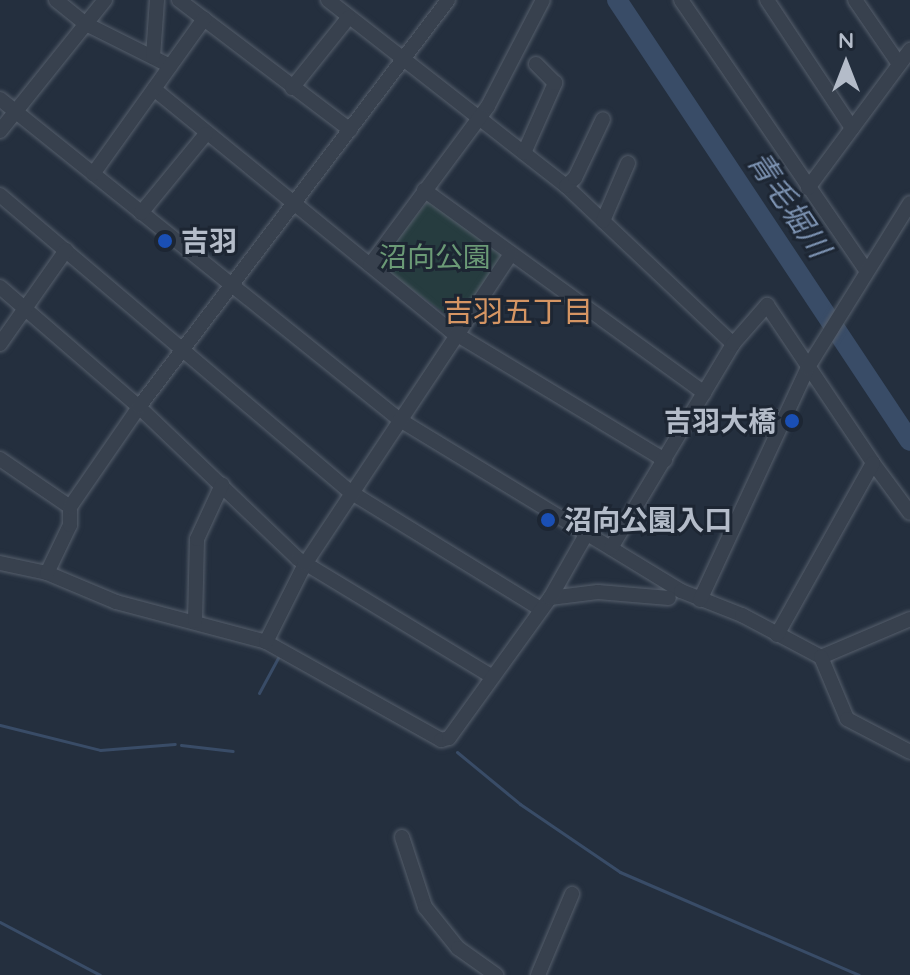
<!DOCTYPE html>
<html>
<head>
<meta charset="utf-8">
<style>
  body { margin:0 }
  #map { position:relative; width:910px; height:975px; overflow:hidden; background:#242f3e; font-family:Quicksand,"Noto Sans JP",sans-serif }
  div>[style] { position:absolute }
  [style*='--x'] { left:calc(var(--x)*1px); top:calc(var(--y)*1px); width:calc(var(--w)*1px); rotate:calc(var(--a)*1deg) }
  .green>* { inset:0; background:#263c3f }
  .stream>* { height:3px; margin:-1.5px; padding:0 1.5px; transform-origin:1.5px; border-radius:1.5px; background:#394c67 }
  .river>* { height:20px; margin:-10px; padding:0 10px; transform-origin:10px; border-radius:10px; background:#394c67 }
  .roads { filter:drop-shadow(0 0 2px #565f6c) drop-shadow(0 0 2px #565f6c) }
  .minor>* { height:14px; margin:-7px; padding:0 7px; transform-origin:7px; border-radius:7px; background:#38414e }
  .dots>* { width:22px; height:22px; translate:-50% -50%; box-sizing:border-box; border:4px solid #1d2633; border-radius:50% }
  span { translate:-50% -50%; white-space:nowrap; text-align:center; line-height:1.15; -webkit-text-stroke:6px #1d2633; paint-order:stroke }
  .poi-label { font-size:28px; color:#b4bcc9; font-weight:700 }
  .left { translate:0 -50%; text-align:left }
  .right { translate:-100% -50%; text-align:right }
  .park-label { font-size:28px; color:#6b9a76 }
  .water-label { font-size:30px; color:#7c92b1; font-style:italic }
  .neighbourhood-label { font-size:30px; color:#d59563 }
  .north { position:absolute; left:806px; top:24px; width:80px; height:80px; -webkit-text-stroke:6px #1d2633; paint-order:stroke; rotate:0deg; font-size:22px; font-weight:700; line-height:32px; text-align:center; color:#b4bcc9 }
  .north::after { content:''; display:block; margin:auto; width:28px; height:36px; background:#b4bcc9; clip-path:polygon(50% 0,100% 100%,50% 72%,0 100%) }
</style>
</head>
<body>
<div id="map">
  <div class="green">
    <div style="clip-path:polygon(429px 200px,501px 255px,460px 324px,380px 267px,380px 260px)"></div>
  </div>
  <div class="stream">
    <div style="--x:259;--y:693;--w:42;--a:-61.6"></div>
    <div style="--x:0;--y:725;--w:103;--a:14"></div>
    <div style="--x:100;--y:750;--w:75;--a:-4.6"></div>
    <div style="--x:181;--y:745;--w:52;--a:6.6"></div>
    <div style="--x:457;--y:752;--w:82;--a:39.5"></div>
    <div style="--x:520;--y:804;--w:121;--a:34.2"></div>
    <div style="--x:620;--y:872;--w:260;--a:23.3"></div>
    <div style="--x:0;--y:922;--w:113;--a:27.9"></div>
  </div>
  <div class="river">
    <div style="--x:617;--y:0;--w:529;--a:56.4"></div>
  </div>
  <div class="roads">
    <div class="minor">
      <div style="--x:56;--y:0;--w:38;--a:39"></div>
      <div style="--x:86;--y:24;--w:94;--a:26.6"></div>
      <div style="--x:179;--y:0;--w:215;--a:37.2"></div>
      <div style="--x:328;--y:0;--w:302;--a:38"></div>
      <div style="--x:566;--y:186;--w:230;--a:43.4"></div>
      <div style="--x:681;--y:0;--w:327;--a:55.6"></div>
      <div style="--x:767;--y:0;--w:154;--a:56.4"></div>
      <div style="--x:855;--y:0;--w:78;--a:55.5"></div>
      <div style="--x:153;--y:57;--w:57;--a:-86"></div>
      <div style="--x:292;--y:88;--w:90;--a:-51.3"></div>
      <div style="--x:154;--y:89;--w:383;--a:39.2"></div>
      <div style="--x:451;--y:331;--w:250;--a:31.1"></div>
      <div style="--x:0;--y:99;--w:513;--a:38.75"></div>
      <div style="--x:400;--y:420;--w:329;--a:31.3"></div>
      <div style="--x:681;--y:591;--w:66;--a:21.5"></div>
      <div style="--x:742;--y:615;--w:89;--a:28"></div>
      <div style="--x:821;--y:657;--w:97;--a:-23.1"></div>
      <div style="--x:0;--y:131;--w:168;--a:-51.3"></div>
      <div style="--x:524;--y:153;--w:77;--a:-66.1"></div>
      <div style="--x:555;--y:83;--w:27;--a:-135"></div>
      <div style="--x:93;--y:174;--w:191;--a:-54.4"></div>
      <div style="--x:566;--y:186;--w:12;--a:-42"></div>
      <div style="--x:575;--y:178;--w:65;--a:-64.6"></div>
      <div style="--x:808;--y:188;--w:172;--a:-53.5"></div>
      <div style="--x:424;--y:190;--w:346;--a:35.9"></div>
      <div style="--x:0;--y:195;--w:461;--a:40.3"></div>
      <div style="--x:352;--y:493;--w:220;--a:31.6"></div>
      <div style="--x:141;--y:213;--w:102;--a:-50.6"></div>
      <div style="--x:603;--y:221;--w:63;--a:-66.7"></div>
      <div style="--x:370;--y:265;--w:198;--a:-53.4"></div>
      <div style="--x:488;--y:106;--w:119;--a:-62.6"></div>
      <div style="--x:0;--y:287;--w:184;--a:40.8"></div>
      <div style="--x:139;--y:407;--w:220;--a:43.7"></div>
      <div style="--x:298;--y:559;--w:226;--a:31.2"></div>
      <div style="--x:0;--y:344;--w:115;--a:-54.9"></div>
      <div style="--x:0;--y:459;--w:85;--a:34.4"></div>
      <div style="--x:873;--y:463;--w:62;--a:53.5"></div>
      <div style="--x:611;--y:548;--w:238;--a:-59.1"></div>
      <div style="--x:733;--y:344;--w:52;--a:-48.9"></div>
      <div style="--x:767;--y:305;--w:190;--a:56.1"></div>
      <div style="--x:873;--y:463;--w:197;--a:119.2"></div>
      <div style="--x:0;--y:563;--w:48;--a:12"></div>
      <div style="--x:47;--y:573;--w:75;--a:22.8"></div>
      <div style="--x:116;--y:602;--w:155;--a:14.9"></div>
      <div style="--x:266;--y:642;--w:201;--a:29.2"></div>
      <div style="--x:441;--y:740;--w:8;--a:-14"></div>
      <div style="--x:449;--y:738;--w:173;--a:-54.2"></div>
      <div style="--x:550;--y:598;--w:48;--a:-7.1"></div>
      <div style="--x:598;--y:592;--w:71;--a:4.8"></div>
      <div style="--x:47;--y:573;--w:53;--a:-64.4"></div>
      <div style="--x:70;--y:525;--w:18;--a:-90"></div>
      <div style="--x:70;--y:507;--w:121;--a:-55.4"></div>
      <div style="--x:139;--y:407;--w:511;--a:-52.79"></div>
      <div style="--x:550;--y:598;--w:75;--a:-60.4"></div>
      <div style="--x:700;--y:600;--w:257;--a:-65.1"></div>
      <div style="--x:808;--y:367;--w:193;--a:-58.1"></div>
      <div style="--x:195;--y:621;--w:82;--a:-88.6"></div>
      <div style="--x:197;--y:539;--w:60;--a:-65.2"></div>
      <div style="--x:266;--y:642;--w:87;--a:-63.4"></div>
      <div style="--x:305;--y:564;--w:370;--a:-56.4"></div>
      <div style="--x:821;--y:657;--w:67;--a:67.2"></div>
      <div style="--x:847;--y:719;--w:71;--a:27.6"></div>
      <div style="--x:402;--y:837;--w:74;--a:71.8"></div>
      <div style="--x:425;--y:907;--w:53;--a:51.2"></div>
      <div style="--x:458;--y:948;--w:47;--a:35.4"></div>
      <div style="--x:538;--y:975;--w:88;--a:-67.2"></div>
    </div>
  </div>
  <div class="dots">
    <div style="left:165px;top:241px;background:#1a4fb4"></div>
    <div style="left:792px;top:421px;background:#1a4fb4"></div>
    <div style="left:548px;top:520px;background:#1a4fb4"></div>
  </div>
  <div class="poi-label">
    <span class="left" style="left:181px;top:241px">吉羽</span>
    <span class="right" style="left:776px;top:421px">吉羽大橋</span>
    <span class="left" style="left:564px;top:520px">沼向公園入口</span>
  </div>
  <div class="park-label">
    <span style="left:435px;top:257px">沼向公園</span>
  </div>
  <div class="water-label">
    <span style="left:789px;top:204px;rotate:56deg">青毛堀川</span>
  </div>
  <div class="neighbourhood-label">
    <span style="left:518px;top:311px">吉羽五丁目</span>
  </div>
  <div class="north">N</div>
</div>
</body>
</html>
